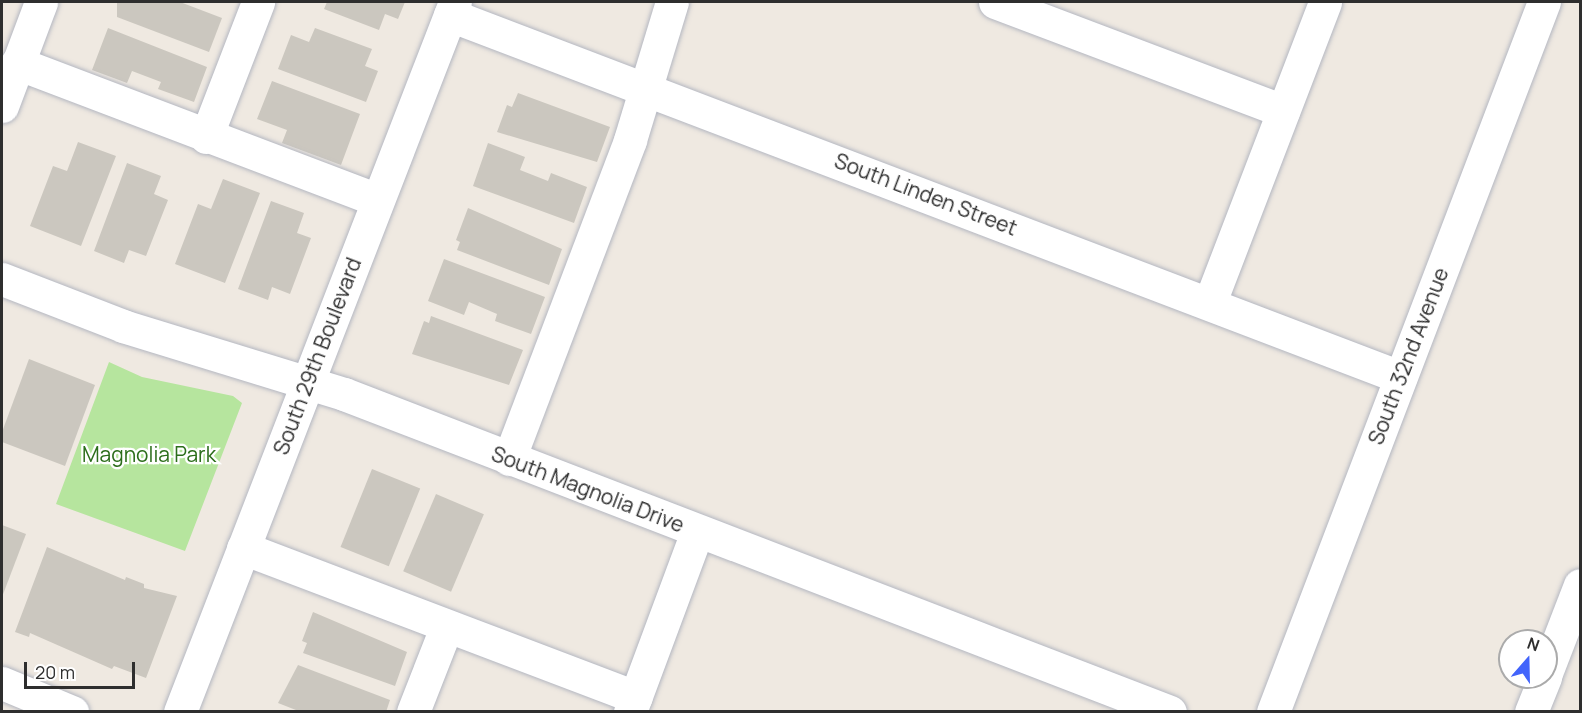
<!DOCTYPE html>
<html>
<head>
<meta charset="utf-8">
<style>
  body { margin:0 }
  #map { position:relative; width:1582px; height:713px; overflow:hidden; background:#efe9e1; font-family:Manrope,sans-serif }
  div>[style] { position:absolute }
  [style*='--x'] { left:calc(var(--x)*1px); top:calc(var(--y)*1px); width:calc(var(--w)*1px); rotate:calc(var(--a)*1deg) }
  .green>* { inset:0; background:#b6e59e }
  .building>* { inset:0; background:#cbc7bf; transform-origin:0 0 }
  .roads { filter:drop-shadow(0 0 2px #b4b7c1) drop-shadow(0 0 2px #b4b7c1) }
  .minor>* { height:33px; margin:-16.5px; padding:0 16.5px; transform-origin:16.5px; border-radius:16.5px; background:#fff }
  span { translate:-50% -50%; white-space:nowrap; text-align:center; line-height:1.15; -webkit-text-stroke:4.5px #fff; paint-order:stroke }
  .street-label { font-size:21px; color:#2e2e2e }
  .park-label { font-size:21px; color:#2c6e1b }
  .frame { position:absolute; inset:0; border:3px solid #2e2e2e; pointer-events:none }
  .north { position:absolute; left:1498px; top:629px; width:60px; height:60px; box-sizing:border-box; background:#fff; border:2px solid #ababab; border-radius:50%; rotate:20deg; font-size:16px; font-weight:700; line-height:24px; text-align:center; color:#2e2e2e }
  .north::after { content:''; display:block; margin:auto; width:21px; height:27px; background:#4264fb; clip-path:polygon(50% 0,100% 100%,50% 72%,0 100%) }
  .scale { position:absolute; left:24px; top:662px; width:111px; height:27px; box-sizing:border-box; border:3px solid #2e2e2e; border-top:0; padding-left:8px; font-size:18px; line-height:21px; white-space:nowrap; color:#2e2e2e; -webkit-text-stroke:4px #fff; paint-order:stroke }
</style>
</head>
<body>
<div id="map">
  <div class="green">
    <div style="clip-path:polygon(109px 362px,142px 377px,233px 396px,242px 403px,185px 551px,56px 504px)"></div>
  </div>
  <div class="building">
    <div style="clip-path:polygon(117px 2px,180px 2px,222px 18px,209px 52px,117px 17px)"></div>
    <div style="clip-path:polygon(327px 2px,405px 2px,398px 19px,385px 14px,379px 30px,324px 9px)"></div>
    <div style="clip-path:polygon(108px 28px,207px 67px,194px 102px,158px 89px,161px 82px,132px 71px,127px 83px,92px 70px)"></div>
    <div style="clip-path:polygon(315px 28px,372px 49px,365px 66px,378px 71px,366px 102px,278px 69px,291px 35px,309px 42px)"></div>
    <div style="clip-path:polygon(272px 81px,360px 114px,341px 165px,282px 143px,287px 130px,257px 119px)"></div>
    <div style="clip-path:polygon(518px 93px,610px 127px,597px 162px,497px 132px,507px 105px,512px 107px)"></div>
    <div style="clip-path:polygon(78px 142px,116px 156px,81px 246px,30px 226px,53px 166px,67px 171px)"></div>
    <div style="clip-path:polygon(488px 143px,525px 157px,520px 170px,548px 181px,551px 173px,587px 187px,574px 223px,473px 186px)"></div>
    <div style="clip-path:polygon(127px 163px,161px 176px,154px 194px,168px 200px,146px 256px,129px 250px,124px 263px,94px 251px)"></div>
    <div style="clip-path:polygon(223px 179px,260px 193px,225px 283px,175px 264px,198px 204px,211px 209px)"></div>
    <div style="clip-path:polygon(271px 201px,304px 213px,297px 233px,311px 238px,290px 294px,272px 287px,268px 300px,238px 289px)"></div>
    <div style="clip-path:polygon(468px 208px,562px 249px,549px 285px,457px 250px,460px 242px,456px 240px)"></div>
    <div style="clip-path:polygon(444px 259px,545px 297px,531px 334px,495px 321px,497px 314px,469px 302px,464px 315px,428px 301px)"></div>
    <div style="clip-path:polygon(431px 316px,523px 350px,509px 385px,412px 354px,424px 321px,429px 323px)"></div>
    <div style="clip-path:polygon(29px 359px,95px 385px,65px 466px,2px 442px,2px 432px)"></div>
    <div style="left:372px;top:469px;width:52px;height:84px;rotate:22deg"></div>
    <div style="left:436px;top:494px;width:52px;height:84px;rotate:23deg"></div>
    <div style="clip-path:polygon(2px 525px,26px 534px,2px 597px)"></div>
    <div style="clip-path:polygon(47px 547px,125px 580px,126px 577px,144px 584px,144px 588px,177px 596px,146px 678px,114px 666px,112px 669px,30px 633px,29px 637px,15px 632px)"></div>
    <div style="clip-path:polygon(313px 612px,407px 652px,395px 686px,303px 653px,307px 643px,302px 641px)"></div>
    <div style="clip-path:polygon(298px 665px,390px 700px,386px 712px,301px 712px,278px 703px)"></div>
  </div>
  <div class="roads">
    <div class="minor">
      <div style="--x:995;--y:2;--w:308;--a:20.7"></div>
      <div style="--x:450;--y:15;--w:1017;--a:20.86"></div>
      <div style="--x:17;--y:63;--w:385;--a:20.8"></div>
      <div style="--x:2;--y:106;--w:111;--a:-69.4"></div>
      <div style="--x:206;--y:137;--w:145;--a:-68.9"></div>
      <div style="--x:2;--y:279;--w:130;--a:21.2"></div>
      <div style="--x:123;--y:326;--w:231;--a:17.1"></div>
      <div style="--x:344;--y:394;--w:885;--a:21.06"></div>
      <div style="--x:1210;--y:302;--w:321;--a:-69"></div>
      <div style="--x:509;--y:459;--w:341;--a:-69.2"></div>
      <div style="--x:630;--y:140;--w:144;--a:-73.1"></div>
      <div style="--x:243;--y:548;--w:420;--a:20.8"></div>
      <div style="--x:1546;--y:673;--w:94;--a:-68.9"></div>
      <div style="--x:2;--y:683;--w:76;--a:22.5"></div>
      <div style="--x:180;--y:712;--w:761;--a:-68.83"></div>
      <div style="--x:413;--y:712;--w:90;--a:-68.6"></div>
      <div style="--x:630;--y:712;--w:192;--a:-69.6"></div>
      <div style="--x:1273;--y:712;--w:760;--a:-69.11"></div>
      <div style="--x:1531;--y:712;--w:38;--a:-68"></div>
    </div>
  </div>
  <div class="street-label">
    <span style="left:926px;top:194px;rotate:21deg">South Linden Street</span>
    <span style="left:317px;top:356px;rotate:-69deg">South 29th Boulevard</span>
    <span style="left:1408px;top:356px;rotate:-69deg">South 32nd Avenue</span>
    <span style="left:588px;top:489px;rotate:21deg">South Magnolia Drive</span>
  </div>
  <div class="park-label">
    <span style="left:149px;top:454px">Magnolia Park</span>
  </div>
  <div class="frame"></div>
  <div class="north">N</div>
  <div class="scale">20 m</div>
</div>
</body>
</html>
